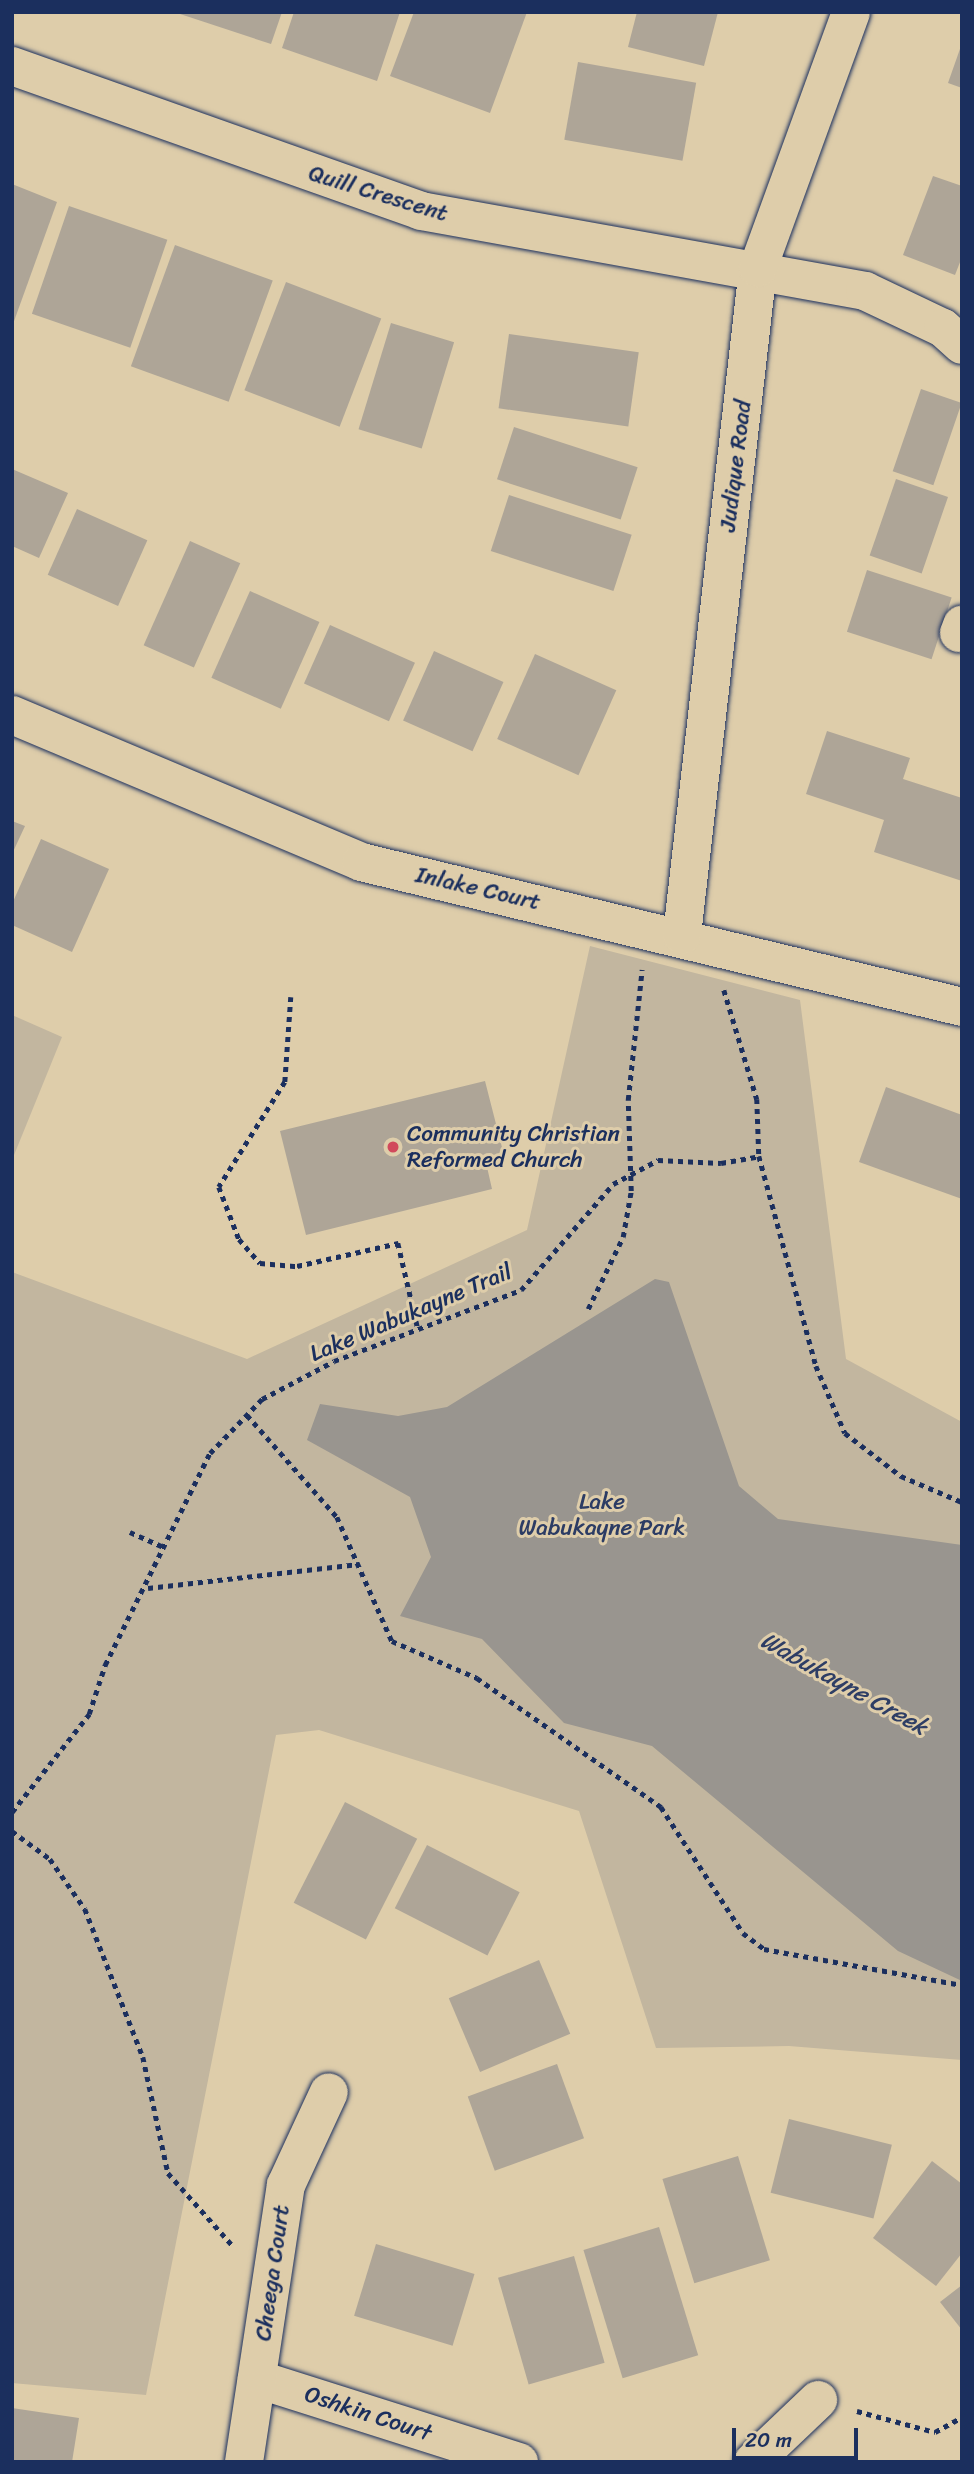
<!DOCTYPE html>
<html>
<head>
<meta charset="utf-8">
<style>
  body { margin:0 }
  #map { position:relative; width:974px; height:2474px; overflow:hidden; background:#decdaa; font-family:Sriracha,sans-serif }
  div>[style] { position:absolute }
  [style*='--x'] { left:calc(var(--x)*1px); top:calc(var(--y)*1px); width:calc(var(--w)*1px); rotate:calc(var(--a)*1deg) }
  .green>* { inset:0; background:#c2b69f }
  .water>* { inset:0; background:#99958f }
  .building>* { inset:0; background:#aea597; transform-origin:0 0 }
  .path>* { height:4.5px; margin-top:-2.25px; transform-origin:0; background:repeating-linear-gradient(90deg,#1b2f5e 0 5px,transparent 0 10px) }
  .roads { filter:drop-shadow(0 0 2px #1b2f5e) drop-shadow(0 0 2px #1b2f5e) }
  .minor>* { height:38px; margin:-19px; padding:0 19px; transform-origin:19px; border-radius:19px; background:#decdaa }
  .dots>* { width:19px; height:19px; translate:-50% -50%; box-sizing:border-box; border:4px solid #decdaa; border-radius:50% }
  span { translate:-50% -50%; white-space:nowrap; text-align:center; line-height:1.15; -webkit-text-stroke:6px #decdaa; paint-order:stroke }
  .street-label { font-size:23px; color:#1b2f5e }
  .poi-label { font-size:23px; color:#1b2f5e }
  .left { translate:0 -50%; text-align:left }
  .park-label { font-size:23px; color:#2c3c64 }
  .water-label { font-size:24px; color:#2e3e65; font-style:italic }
  .frame { position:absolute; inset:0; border:14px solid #1b2f5e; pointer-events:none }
  .scale { position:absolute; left:732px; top:2428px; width:126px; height:32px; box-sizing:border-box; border:4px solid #1b2f5e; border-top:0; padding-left:9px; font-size:21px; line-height:24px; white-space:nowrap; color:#1b2f5e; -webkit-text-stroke:5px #decdaa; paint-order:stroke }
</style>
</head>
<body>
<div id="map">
  <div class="green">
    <div style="clip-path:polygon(590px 946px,800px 1000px,846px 1359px,962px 1422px,962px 2060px,789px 2046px,656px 2048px,579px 1811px,319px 1730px,276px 1735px,146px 2395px,12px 2383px,12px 1272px,247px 1359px,527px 1230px)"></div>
    <div style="clip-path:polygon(12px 1015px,62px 1037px,12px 1160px)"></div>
  </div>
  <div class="water">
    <div style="clip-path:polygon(655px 1279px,669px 1282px,739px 1486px,778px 1519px,962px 1545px,962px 1981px,898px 1951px,652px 1746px,564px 1723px,482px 1639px,400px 1616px,431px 1557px,410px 1497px,307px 1440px,320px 1404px,398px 1416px,447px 1407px)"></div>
  </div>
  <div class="building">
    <div style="clip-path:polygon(174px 12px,282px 12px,271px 44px)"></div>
    <div style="clip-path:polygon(294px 12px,400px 12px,377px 81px,282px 48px)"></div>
    <div style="clip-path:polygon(414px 12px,527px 12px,490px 113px,390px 76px)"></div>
    <div style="clip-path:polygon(637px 12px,718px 12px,704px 66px,628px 47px)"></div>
    <div style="clip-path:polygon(961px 46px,962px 46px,962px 88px,948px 83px)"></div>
    <div style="left:578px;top:62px;width:120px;height:79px;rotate:10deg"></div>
    <div style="clip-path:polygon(933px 176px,962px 186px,962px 257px,955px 275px,903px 255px)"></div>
    <div style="clip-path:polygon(12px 184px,57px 202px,13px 324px,12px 324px)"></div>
    <div style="left:69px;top:206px;width:104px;height:114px;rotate:19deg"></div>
    <div style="left:175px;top:245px;width:104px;height:129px;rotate:20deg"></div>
    <div style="left:286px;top:282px;width:102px;height:116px;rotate:21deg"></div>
    <div style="left:391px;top:323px;width:66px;height:111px;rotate:17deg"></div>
    <div style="left:509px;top:334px;width:131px;height:75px;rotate:8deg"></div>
    <div style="left:921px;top:389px;width:43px;height:87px;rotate:19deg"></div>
    <div style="left:514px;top:427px;width:130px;height:55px;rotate:18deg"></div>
    <div style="clip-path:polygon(12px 469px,68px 493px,39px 558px,12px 546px)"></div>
    <div style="left:896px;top:479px;width:55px;height:81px;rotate:19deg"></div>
    <div style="left:509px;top:495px;width:129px;height:59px;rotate:18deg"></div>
    <div style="left:77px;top:509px;width:77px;height:72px;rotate:24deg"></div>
    <div style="left:190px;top:541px;width:55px;height:114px;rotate:24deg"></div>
    <div style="left:867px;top:570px;width:89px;height:65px;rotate:18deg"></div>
    <div style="left:250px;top:591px;width:76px;height:95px;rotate:24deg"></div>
    <div style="left:330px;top:625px;width:93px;height:64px;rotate:24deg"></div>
    <div style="left:434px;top:651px;width:76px;height:76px;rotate:24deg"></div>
    <div style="left:535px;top:654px;width:89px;height:93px;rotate:24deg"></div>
    <div style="clip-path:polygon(827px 731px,910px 758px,903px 779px,962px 798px,962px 881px,874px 852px,884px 820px,806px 794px)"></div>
    <div style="clip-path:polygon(12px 821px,25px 826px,12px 854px)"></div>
    <div style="clip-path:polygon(41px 839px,109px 869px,72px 952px,12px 925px,12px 904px)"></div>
    <div style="clip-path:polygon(485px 1081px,506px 1163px,487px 1167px,492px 1189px,306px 1235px,280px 1131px)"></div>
    <div style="clip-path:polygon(886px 1087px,962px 1115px,962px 1199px,859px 1162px)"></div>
    <div style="left:345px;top:1802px;width:81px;height:113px;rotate:27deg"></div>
    <div style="left:427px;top:1845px;width:104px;height:71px;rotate:27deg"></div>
    <div style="left:539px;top:1960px;width:80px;height:98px;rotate:67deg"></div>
    <div style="left:557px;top:2064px;width:79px;height:95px;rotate:70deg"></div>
    <div style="left:789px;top:2119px;width:106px;height:76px;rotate:14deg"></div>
    <div style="left:738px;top:2156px;width:109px;height:79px;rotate:73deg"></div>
    <div style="clip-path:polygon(932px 2161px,962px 2184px,962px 2253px,936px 2286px,873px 2238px)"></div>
    <div style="left:659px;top:2227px;width:134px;height:79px;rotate:73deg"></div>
    <div style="left:376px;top:2244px;width:103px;height:75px;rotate:17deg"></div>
    <div style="left:574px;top:2256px;width:111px;height:79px;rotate:74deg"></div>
    <div style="clip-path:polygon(962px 2285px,962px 2330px,940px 2302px)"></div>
    <div style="clip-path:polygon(12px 2408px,79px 2418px,72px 2462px,12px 2462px)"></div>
  </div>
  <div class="path">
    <div style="--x:724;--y:990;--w:114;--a:73.2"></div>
    <div style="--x:757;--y:1099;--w:57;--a:88"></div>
    <div style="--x:759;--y:1156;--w:218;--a:74.8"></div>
    <div style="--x:816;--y:1366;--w:73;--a:66.6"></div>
    <div style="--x:845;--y:1433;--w:71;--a:37.5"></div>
    <div style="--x:901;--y:1476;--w:66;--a:23.1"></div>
    <div style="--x:291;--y:997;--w:85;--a:94"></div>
    <div style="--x:285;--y:1082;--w:124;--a:122.2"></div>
    <div style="--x:219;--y:1187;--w:56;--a:69"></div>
    <div style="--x:239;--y:1239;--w:32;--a:49"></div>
    <div style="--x:260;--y:1263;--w:37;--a:5"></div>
    <div style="--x:297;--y:1266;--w:104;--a:-12.8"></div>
    <div style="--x:398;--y:1243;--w:88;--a:76.9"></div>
    <div style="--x:588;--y:1309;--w:80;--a:-64.1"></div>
    <div style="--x:623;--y:1237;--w:47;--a:-80.1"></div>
    <div style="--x:631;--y:1191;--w:91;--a:-91.9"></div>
    <div style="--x:628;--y:1100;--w:131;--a:-83.9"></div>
    <div style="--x:247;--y:1415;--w:136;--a:48.6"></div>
    <div style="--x:337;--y:1517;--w:136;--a:66.1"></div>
    <div style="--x:392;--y:1641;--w:93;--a:23.5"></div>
    <div style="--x:477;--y:1678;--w:225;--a:35"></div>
    <div style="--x:661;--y:1807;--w:150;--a:56.9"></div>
    <div style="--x:743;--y:1933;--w:26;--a:37"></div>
    <div style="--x:764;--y:1949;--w:201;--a:10.3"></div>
    <div style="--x:130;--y:1532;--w:39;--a:24"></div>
    <div style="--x:148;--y:1588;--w:212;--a:-6.5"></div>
    <div style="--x:12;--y:1812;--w:125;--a:-51.8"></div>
    <div style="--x:89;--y:1714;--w:52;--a:-71.9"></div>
    <div style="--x:105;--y:1665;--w:237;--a:-63.7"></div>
    <div style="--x:210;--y:1453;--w:75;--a:-46.1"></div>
    <div style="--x:262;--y:1399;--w:81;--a:-27.8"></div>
    <div style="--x:334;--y:1361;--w:200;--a:-20.8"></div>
    <div style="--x:521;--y:1290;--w:140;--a:-49"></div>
    <div style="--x:613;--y:1184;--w:51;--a:-28.1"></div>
    <div style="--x:658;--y:1160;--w:63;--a:2.7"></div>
    <div style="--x:721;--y:1163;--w:39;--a:-10"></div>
    <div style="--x:12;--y:1831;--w:47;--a:36.4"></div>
    <div style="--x:50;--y:1859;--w:61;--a:55"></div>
    <div style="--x:85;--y:1909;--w:159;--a:68.6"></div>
    <div style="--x:143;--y:2057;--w:119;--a:77.8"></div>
    <div style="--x:168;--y:2173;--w:99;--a:48.3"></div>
    <div style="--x:857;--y:2411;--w:81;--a:15.1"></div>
    <div style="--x:935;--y:2432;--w:31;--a:-29"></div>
  </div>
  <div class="roads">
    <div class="minor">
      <div style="--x:12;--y:66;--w:434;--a:19.5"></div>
      <div style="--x:421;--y:211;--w:451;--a:10.2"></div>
      <div style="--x:865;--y:291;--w:86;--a:25.4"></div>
      <div style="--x:943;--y:328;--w:25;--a:42"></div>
      <div style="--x:959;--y:633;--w:9;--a:-69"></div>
      <div style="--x:12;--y:715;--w:379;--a:22.8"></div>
      <div style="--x:361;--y:862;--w:618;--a:13.56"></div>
      <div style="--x:682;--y:935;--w:671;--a:-83.5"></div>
      <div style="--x:758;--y:268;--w:272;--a:-70"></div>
      <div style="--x:257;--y:2379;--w:275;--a:17.6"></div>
      <div style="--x:244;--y:2462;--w:280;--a:-81.4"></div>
      <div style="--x:286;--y:2185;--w:102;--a:-65.2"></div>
      <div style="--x:753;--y:2462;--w:90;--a:-43.6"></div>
    </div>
  </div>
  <div class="dots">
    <div style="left:393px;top:1147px;background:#d1495b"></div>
  </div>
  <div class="street-label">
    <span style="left:378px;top:194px;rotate:17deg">Quill Crescent</span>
    <span style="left:736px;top:466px;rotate:-83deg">Judique Road</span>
    <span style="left:478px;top:889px;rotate:13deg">Inlake Court</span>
    <span style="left:411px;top:1313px;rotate:-23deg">Lake Wabukayne Trail</span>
    <span style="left:273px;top:2273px;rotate:-82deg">Cheega Court</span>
    <span style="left:368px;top:2414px;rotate:18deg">Oshkin Court</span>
  </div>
  <div class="poi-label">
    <span class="left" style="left:407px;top:1147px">Community Christian<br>Reformed Church</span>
  </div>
  <div class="park-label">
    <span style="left:602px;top:1515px">Lake<br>Wabukayne Park</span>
  </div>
  <div class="water-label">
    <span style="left:844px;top:1684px;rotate:29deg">Wabukayne Creek</span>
  </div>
  <div class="frame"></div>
  <div class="scale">20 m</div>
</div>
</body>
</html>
